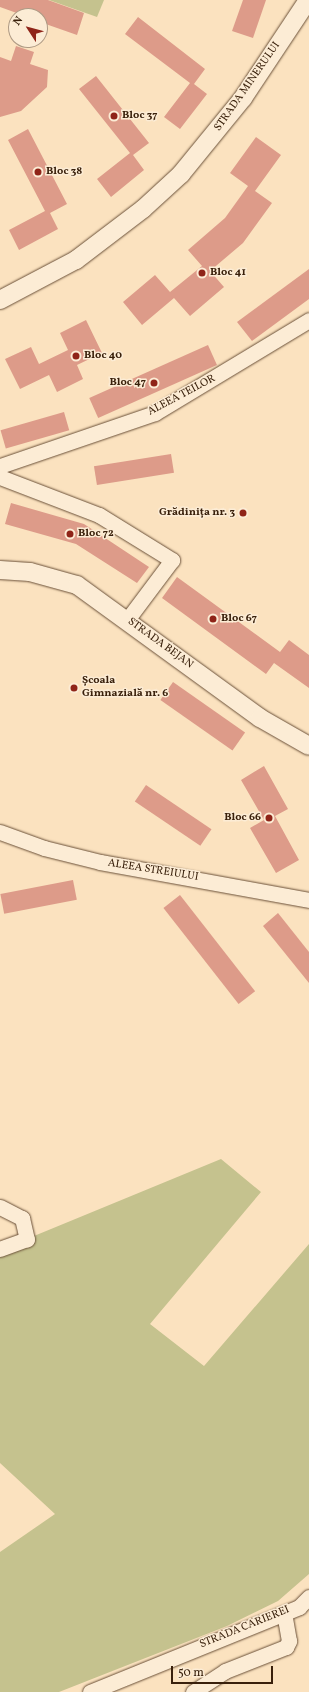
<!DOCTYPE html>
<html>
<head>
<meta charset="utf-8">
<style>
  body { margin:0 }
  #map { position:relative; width:309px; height:1692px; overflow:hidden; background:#fbe2bf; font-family:Vollkorn,serif }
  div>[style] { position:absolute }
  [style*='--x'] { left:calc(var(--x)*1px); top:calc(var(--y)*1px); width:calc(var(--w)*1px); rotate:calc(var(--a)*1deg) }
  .green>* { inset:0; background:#c5c28e }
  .building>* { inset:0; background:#dd9b89; transform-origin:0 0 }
  .roads { filter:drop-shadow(0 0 1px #6a5038) drop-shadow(0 0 1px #6a5038) }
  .minor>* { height:15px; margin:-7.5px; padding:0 7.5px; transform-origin:7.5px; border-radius:7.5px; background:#fcecd5 }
  .tertiary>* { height:18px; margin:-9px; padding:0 9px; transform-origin:9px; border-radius:9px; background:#fcecd5 }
  .dots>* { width:11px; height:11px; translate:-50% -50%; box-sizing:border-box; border:2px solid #fcecd5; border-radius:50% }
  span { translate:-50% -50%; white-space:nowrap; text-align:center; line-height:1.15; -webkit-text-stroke:3px #fcecd5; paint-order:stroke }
  .street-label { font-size:11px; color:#39200b }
  .poi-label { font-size:11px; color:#39200b; font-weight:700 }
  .left { translate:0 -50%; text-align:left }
  .right { translate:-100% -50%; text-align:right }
  .north { position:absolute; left:8px; top:8px; width:40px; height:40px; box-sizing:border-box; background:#fcecd5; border:1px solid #ae9a84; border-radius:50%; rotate:306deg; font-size:11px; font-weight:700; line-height:16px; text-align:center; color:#39200b }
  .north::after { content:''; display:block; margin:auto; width:14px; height:18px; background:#8f2418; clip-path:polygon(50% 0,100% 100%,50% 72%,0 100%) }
  .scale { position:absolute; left:171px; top:1666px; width:102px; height:18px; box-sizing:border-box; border:2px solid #39200b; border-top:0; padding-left:5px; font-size:12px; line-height:14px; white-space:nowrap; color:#39200b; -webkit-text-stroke:3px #fcecd5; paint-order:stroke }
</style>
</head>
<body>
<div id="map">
  <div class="green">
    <div style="clip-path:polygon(49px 0,104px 0,97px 17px)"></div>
    <div style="clip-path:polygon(221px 1159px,261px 1192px,150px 1324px,204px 1366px,309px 1244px,309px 1574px,278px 1601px,227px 1626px,59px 1692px,0 1692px,0 1552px,55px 1514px,0 1463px,0 1250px)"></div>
  </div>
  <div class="building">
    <div style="clip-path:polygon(0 0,48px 0,84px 13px,77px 35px,40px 22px,40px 16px,25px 16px,0 7px)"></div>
    <div style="clip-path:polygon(243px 0,266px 0,253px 38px,232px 31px)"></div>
    <div style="clip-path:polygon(138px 17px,205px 69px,194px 84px,207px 94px,180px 129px,164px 117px,190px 83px,125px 34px)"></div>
    <div style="clip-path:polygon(16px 46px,34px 52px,30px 64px,48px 70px,47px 87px,21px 111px,0 117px,0 57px,11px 61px)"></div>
    <div style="clip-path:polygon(96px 76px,149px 143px,133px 155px,144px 170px,111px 197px,97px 179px,130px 153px,79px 89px)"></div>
    <div style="clip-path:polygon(28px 129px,67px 204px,50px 213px,58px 229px,19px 250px,9px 230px,45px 211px,8px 140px)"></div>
    <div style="clip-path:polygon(256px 137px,281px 155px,255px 191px,272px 203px,243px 243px,210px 271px,224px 287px,190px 316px,174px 298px,142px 325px,123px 302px,155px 275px,170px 292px,202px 266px,188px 250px,225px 218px,248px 186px,230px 173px)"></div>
    <div style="clip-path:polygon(309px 269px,309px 299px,252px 341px,237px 322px)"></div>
    <div style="clip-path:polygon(86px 320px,102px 353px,77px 365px,83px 379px,57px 392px,49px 375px,20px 389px,5px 359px,31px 347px,39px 364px,68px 350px,60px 333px)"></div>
    <div style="left:208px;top:345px;width:22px;height:130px;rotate:66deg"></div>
    <div style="left:64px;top:412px;width:19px;height:66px;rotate:74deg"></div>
    <div style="left:171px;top:454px;width:19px;height:78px;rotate:81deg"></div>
    <div style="clip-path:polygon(11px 503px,84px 524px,149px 567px,137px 583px,76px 544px,5px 524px)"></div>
    <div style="clip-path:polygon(177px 577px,280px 652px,289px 640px,309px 655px,309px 688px,274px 663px,266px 674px,162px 598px)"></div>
    <div style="left:173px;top:682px;width:88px;height:22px;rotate:35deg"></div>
    <div style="clip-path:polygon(264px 766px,288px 809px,275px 816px,299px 860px,276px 873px,250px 828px,264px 820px,241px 780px)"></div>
    <div style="left:146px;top:785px;width:79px;height:20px;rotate:34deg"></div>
    <div style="left:73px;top:880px;width:20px;height:74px;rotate:79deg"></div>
    <div style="left:180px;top:895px;width:122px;height:21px;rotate:52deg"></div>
    <div style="clip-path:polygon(278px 913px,309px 952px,309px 983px,263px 926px)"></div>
  </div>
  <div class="roads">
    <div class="minor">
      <div style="--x:0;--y:466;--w:164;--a:-18.9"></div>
      <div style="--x:155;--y:413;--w:180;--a:-31.1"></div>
      <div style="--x:0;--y:477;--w:106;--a:21"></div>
      <div style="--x:99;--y:515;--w:86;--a:31.7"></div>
      <div style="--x:172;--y:560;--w:75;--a:126.9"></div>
      <div style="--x:0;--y:832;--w:47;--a:20"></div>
      <div style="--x:44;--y:848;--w:58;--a:14"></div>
      <div style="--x:100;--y:862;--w:212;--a:10.3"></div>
      <div style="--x:0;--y:1207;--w:25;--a:27"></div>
      <div style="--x:22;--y:1218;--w:22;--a:77"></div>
      <div style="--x:27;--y:1239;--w:29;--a:160"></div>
      <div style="--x:90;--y:1692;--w:226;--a:-22.1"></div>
      <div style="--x:299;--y:1607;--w:14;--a:-45"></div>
      <div style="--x:193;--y:1692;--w:38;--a:-33"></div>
      <div style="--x:225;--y:1671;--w:66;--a:-21.5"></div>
      <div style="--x:286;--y:1647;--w:7;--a:-63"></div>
      <div style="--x:289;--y:1641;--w:28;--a:-100"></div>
    </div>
    <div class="tertiary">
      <div style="--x:0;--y:300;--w:86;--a:-27.8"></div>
      <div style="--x:76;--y:260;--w:84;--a:-37.3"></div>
      <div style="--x:143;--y:209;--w:52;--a:-42.6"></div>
      <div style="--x:181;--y:174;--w:98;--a:-50.8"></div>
      <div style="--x:243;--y:98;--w:118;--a:-56.4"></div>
      <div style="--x:0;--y:570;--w:30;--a:4"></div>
      <div style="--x:30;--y:572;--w:49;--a:15.5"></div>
      <div style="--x:77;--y:585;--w:226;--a:36"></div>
      <div style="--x:260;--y:718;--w:56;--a:29.7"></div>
    </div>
  </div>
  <div class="dots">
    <div style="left:114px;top:116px;background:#8f2418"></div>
    <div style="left:38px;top:172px;background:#8f2418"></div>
    <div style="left:202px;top:273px;background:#8f2418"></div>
    <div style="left:76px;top:356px;background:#8f2418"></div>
    <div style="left:154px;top:383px;background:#8f2418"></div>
    <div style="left:243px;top:513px;background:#8f2418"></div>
    <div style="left:70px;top:534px;background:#8f2418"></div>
    <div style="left:213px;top:619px;background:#8f2418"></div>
    <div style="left:74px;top:688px;background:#8f2418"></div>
    <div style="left:269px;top:818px;background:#8f2418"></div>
  </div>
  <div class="street-label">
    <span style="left:248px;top:87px;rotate:-55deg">STRADA MINERULUI</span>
    <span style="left:182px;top:396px;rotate:-28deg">ALEEA TEILOR</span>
    <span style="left:160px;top:644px;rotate:36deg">STRADA BEJAN</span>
    <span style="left:153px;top:871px;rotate:9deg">ALEEA STREIULUI</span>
    <span style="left:245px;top:1628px;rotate:-22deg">STRADA CARIEREI</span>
  </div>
  <div class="poi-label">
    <span class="left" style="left:122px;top:116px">Bloc 37</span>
    <span class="left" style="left:46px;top:172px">Bloc 38</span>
    <span class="left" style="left:210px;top:273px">Bloc 41</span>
    <span class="left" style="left:84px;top:356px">Bloc 40</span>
    <span class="right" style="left:146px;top:383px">Bloc 47</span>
    <span class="right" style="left:235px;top:513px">Grădinița nr. 3</span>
    <span class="left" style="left:78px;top:534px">Bloc 72</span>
    <span class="left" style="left:221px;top:619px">Bloc 67</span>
    <span class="left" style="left:82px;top:688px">Școala<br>Gimnazială nr. 6</span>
    <span class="right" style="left:261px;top:818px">Bloc 66</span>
  </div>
  <div class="north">N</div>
  <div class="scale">50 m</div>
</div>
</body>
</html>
